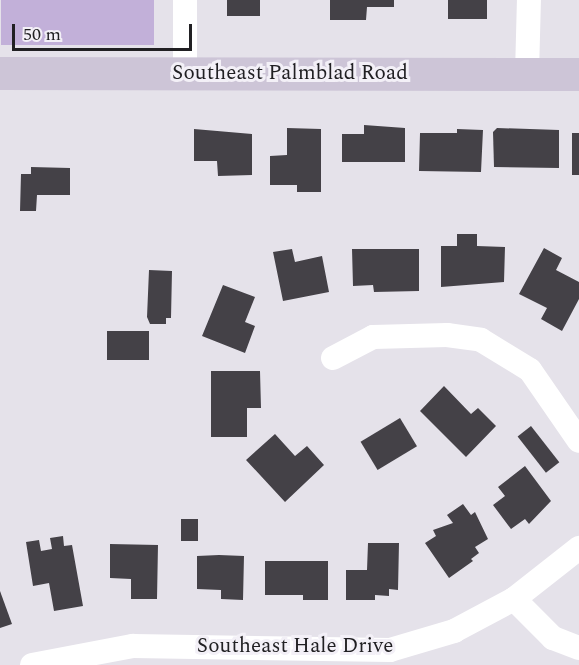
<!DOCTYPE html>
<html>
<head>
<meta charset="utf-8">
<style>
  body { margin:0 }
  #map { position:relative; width:579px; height:665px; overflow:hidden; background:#e5e2ea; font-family:Spectral,serif }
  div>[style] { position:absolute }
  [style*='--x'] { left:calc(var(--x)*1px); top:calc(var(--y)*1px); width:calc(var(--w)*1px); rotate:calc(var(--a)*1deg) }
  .green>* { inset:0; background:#c2b0d9; transform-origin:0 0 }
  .building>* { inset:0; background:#444147; transform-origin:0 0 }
  .street>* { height:24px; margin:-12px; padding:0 12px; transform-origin:12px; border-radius:12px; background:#fff }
  .secondary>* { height:33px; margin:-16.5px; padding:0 16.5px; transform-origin:16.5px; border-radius:16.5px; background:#cdc5d7 }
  span { translate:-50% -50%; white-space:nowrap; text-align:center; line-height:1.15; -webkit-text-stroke:6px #f3f0f7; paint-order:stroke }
  .street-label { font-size:21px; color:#212023 }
  .scale { position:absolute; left:12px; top:24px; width:180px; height:27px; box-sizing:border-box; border:3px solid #212023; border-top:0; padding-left:8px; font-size:18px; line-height:21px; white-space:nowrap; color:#212023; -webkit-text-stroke:4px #f3f0f7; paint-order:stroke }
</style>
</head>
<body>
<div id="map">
  <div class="green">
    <div style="left:1px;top:0;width:153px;height:45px"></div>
  </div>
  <div class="building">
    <div style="left:227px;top:0;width:33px;height:16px"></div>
    <div style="clip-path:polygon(330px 0,394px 0,394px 7px,367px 7px,366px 20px,330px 20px)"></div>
    <div style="left:448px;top:0;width:39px;height:19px"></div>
    <div style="clip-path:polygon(364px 125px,405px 128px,405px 162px,342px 162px,342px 134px,364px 134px)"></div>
    <div style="clip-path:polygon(287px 128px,321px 129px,321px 192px,297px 192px,297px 185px,270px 185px,270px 156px,287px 155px)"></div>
    <div style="clip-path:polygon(497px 128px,559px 130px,559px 168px,494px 167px,493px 132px)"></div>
    <div style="clip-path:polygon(194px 129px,252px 134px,252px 175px,218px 176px,217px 161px,194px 161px)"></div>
    <div style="clip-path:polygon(457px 129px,483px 130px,481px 172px,419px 171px,420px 133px,457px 133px)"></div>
    <div style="left:572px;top:133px;width:7px;height:42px"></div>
    <div style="clip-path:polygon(31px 167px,70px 168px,70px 195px,37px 195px,36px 211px,20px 211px,21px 174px,31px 174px)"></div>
    <div style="clip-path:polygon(457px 234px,477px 234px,477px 246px,505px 247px,504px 282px,441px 287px,441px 246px,457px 246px)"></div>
    <div style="clip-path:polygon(544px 248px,562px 258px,556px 270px,579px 282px,579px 299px,562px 331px,541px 319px,547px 308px,519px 294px)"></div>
    <div style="clip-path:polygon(292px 249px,295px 262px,322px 256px,329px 292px,283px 301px,273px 252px)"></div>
    <div style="clip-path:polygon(352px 249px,419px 249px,419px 291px,374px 292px,373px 285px,353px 286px)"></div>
    <div style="clip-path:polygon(149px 270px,172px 271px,171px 318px,166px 318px,166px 324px,150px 324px,147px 317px)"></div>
    <div style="clip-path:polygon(223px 285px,255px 297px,245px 322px,255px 326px,245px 353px,202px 336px)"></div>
    <div style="left:107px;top:331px;width:42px;height:29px"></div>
    <div style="clip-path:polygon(211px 371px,260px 371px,261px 408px,247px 408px,247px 437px,211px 437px)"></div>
    <div style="clip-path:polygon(444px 386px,471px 414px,478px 408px,496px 426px,466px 457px,420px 411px)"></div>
    <div style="left:400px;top:418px;width:33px;height:46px;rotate:59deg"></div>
    <div style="left:531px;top:426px;width:46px;height:17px;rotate:52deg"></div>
    <div style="clip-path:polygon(275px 434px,295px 456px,307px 446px,324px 465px,285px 502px,246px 460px)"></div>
    <div style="clip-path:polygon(525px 466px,551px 501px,529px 524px,525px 519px,511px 529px,493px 505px,505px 496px,498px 487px)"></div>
    <div style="clip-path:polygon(463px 504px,471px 515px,475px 512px,488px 539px,475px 547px,479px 553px,471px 559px,473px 561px,449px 578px,425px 543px,436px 536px,433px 530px,453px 523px,447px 515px)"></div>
    <div style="left:181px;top:519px;width:17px;height:22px"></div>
    <div style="clip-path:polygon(63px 536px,64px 546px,72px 545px,83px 606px,54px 611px,49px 583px,33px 586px,26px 542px,39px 540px,41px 551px,52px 549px,50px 538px)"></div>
    <div style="clip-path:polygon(368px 543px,399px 543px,398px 590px,389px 589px,389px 596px,375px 595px,375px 600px,346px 600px,346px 570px,367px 570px)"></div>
    <div style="clip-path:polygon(110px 544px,158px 545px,157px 599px,131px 599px,131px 579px,110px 578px)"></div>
    <div style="clip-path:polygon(219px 555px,244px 556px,243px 600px,221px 599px,221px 590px,197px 589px,197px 556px)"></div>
    <div style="clip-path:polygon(265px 561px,328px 561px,328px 600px,303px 600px,303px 595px,265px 595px)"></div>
    <div style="clip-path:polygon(0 591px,12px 624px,0 628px)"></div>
  </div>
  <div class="street">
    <div style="--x:185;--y:73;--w:73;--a:-90"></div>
    <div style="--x:527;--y:74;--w:74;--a:-88.5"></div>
    <div style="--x:333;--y:358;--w:45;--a:-27.7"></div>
    <div style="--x:373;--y:337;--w:74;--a:-1.5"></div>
    <div style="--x:447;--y:335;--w:34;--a:8"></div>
    <div style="--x:481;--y:340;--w:57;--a:31.5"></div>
    <div style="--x:530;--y:370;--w:86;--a:55.4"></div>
    <div style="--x:514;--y:599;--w:55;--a:45"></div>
    <div style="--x:553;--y:638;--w:28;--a:21"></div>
    <div style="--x:32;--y:665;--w:103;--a:-10.7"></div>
    <div style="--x:133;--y:646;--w:257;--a:0.9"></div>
    <div style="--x:390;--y:650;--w:67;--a:-16.5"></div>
    <div style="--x:454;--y:631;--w:68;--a:-28.1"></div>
    <div style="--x:514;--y:599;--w:83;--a:-38.1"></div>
  </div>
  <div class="secondary">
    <div style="--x:0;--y:73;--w:579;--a:0.1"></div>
  </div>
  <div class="street-label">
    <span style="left:290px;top:73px">Southeast Palmblad Road</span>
    <span style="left:295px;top:646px">Southeast Hale Drive</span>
  </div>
  <div class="scale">50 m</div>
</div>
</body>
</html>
